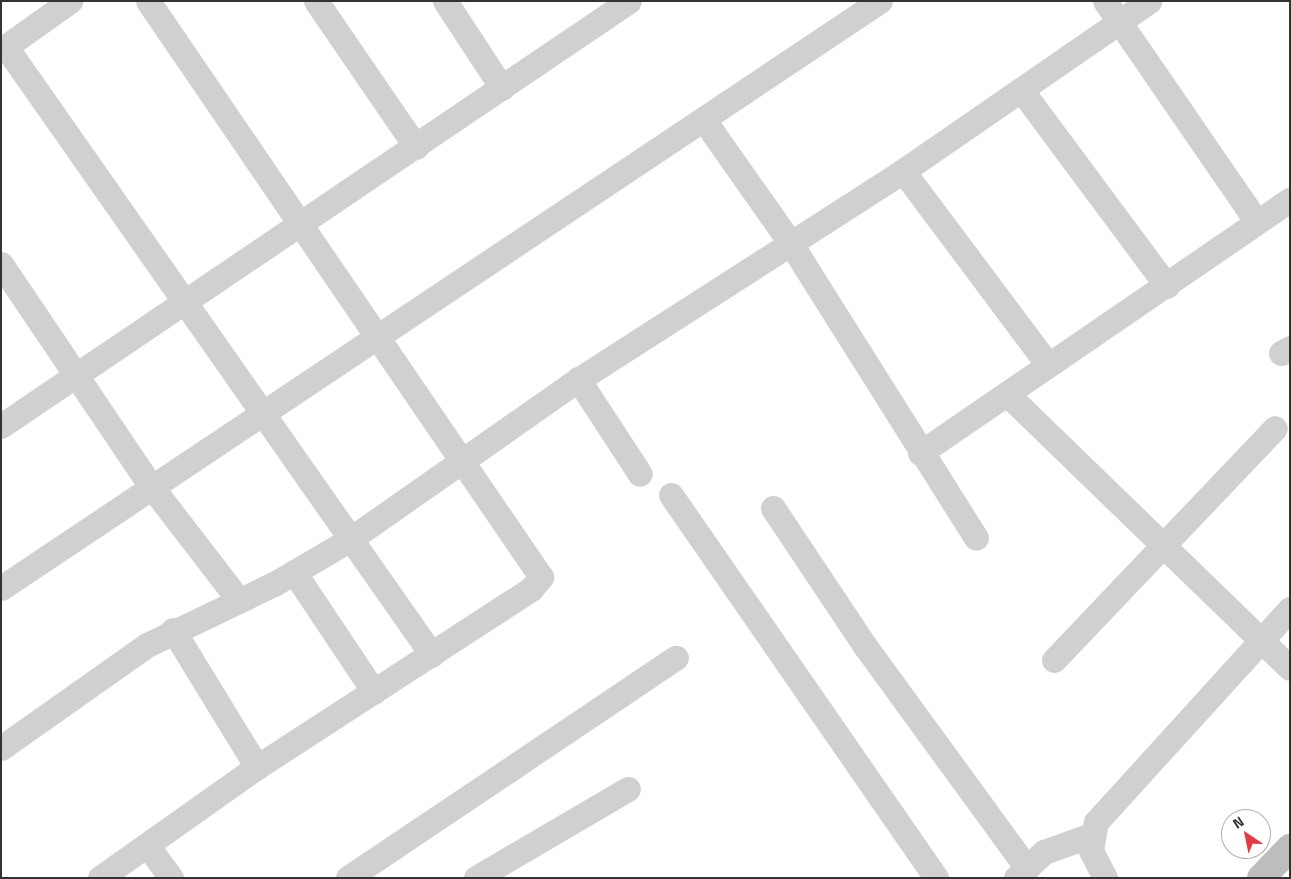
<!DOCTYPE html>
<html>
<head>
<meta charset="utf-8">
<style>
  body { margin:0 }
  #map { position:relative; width:1291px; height:879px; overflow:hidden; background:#fff; font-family:"Titillium Web",sans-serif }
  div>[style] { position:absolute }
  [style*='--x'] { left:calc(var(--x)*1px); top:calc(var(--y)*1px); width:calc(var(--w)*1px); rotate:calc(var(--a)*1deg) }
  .street>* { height:25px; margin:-12.5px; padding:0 12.5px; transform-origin:12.5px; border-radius:12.5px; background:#d0d0d0 }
  .secondary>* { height:28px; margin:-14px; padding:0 14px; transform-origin:14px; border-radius:14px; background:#bdbdbd }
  span { translate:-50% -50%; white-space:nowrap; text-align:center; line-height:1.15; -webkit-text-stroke:5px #fff; paint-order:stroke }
  .frame { position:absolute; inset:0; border:2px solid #333; pointer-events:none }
  .north { position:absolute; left:1221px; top:809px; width:50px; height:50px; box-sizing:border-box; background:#fff; border:1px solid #adadad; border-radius:50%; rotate:326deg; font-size:14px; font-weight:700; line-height:20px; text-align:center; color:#333 }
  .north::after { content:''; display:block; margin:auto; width:18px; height:22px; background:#e63946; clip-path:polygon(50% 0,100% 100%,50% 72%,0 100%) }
</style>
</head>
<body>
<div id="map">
  <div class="street">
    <div style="--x:316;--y:1;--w:177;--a:55.6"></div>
    <div style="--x:445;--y:1;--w:104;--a:56.8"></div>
    <div style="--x:1105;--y:1;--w:267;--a:55.5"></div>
    <div style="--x:6;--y:47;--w:742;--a:54.98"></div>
    <div style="--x:1;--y:50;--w:85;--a:-35.4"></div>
    <div style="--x:1022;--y:91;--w:243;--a:53.4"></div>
    <div style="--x:704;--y:120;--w:151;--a:54.9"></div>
    <div style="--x:791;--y:244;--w:347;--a:57.8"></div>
    <div style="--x:903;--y:171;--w:242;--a:53.2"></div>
    <div style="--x:1;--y:264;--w:268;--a:56"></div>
    <div style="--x:151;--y:486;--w:143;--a:52.4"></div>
    <div style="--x:1281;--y:353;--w:10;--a:-29"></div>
    <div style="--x:578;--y:379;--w:113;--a:56.9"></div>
    <div style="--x:1008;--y:395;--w:392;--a:44.1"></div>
    <div style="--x:1;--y:426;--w:758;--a:-34.09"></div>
    <div style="--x:920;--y:453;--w:448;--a:-34.4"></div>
    <div style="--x:671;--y:495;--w:466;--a:55.3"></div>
    <div style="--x:773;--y:508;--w:166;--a:56.3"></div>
    <div style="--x:865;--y:646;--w:275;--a:53.9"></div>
    <div style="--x:294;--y:572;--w:144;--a:56.3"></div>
    <div style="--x:1;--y:588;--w:1057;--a:-33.74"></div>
    <div style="--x:173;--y:630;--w:161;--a:58.5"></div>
    <div style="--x:1054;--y:660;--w:320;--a:-46.4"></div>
    <div style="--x:1;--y:748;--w:179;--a:-35.2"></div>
    <div style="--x:147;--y:645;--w:141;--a:-25.7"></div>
    <div style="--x:274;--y:584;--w:87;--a:-30.4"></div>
    <div style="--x:349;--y:540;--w:270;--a:-35"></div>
    <div style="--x:570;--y:385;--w:396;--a:-32.7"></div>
    <div style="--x:903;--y:171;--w:299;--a:-34.6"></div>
    <div style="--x:147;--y:845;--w:41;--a:54"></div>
    <div style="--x:100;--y:878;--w:192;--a:-35.3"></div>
    <div style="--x:257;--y:767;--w:327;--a:-33"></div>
    <div style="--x:531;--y:589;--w:16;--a:-50"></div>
    <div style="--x:541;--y:577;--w:697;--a:-124.31"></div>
    <div style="--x:348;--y:878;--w:395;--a:-33.9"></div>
    <div style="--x:476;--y:878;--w:176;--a:-30.4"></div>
    <div style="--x:1016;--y:878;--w:38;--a:-43"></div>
    <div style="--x:1044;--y:852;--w:50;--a:-19.9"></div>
    <div style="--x:1105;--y:878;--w:31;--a:-117"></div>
    <div style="--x:1091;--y:850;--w:28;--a:-80"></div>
    <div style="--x:1096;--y:822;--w:288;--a:-47.7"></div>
  </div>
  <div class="secondary">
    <div style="--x:1261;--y:878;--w:42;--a:-46"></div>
  </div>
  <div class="frame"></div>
  <div class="north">N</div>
</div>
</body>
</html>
